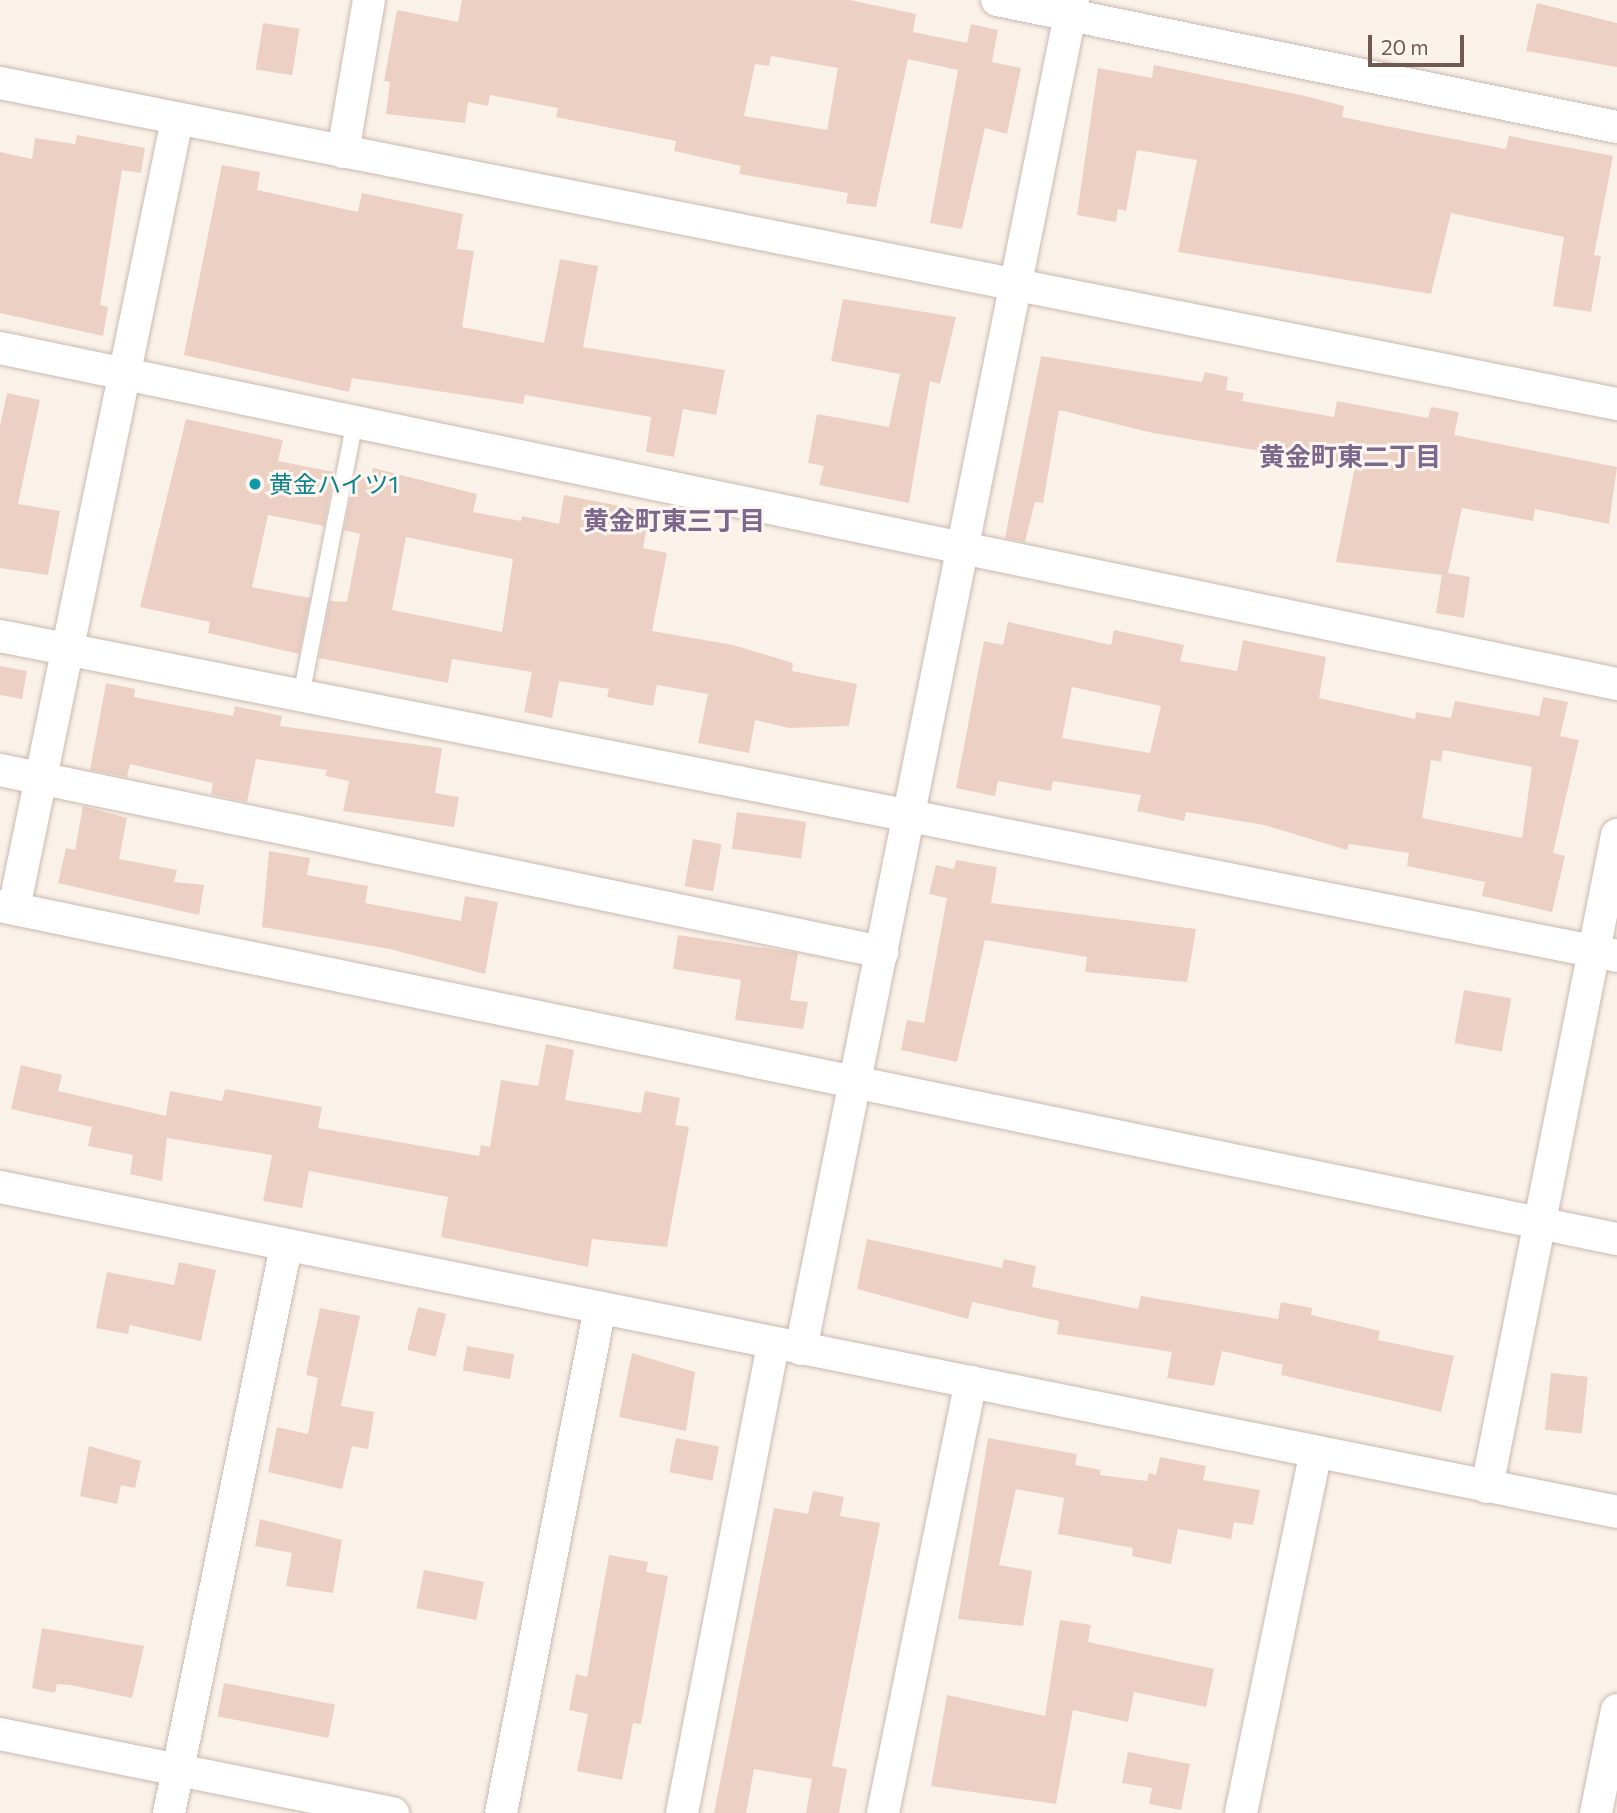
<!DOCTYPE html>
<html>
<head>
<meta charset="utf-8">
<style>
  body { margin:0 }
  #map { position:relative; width:1617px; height:1813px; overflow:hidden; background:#faf2e9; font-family:Commissioner,"Noto Sans JP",sans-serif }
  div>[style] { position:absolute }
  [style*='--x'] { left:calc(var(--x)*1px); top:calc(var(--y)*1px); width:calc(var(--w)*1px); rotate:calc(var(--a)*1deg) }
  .building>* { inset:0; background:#ecd0c4; transform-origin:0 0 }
  .roads { filter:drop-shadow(0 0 2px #cbb9b0) drop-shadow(0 0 2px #cbb9b0) }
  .service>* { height:16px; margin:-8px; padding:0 8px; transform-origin:8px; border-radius:8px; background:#fff }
  .minor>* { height:32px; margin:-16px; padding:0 16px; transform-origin:16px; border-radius:16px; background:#fff }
  .dots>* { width:19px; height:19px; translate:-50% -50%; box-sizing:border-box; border:4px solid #fdf6ef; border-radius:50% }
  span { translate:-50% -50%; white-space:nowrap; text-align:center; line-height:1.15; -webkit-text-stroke:6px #fdf6ef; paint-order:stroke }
  .culture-label { font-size:24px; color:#0d838f }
  .left { translate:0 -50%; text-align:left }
  .neighbourhood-label { font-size:26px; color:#7c688d; font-weight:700 }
  .scale { position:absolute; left:1368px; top:35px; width:96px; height:32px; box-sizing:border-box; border:4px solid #715850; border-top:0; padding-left:9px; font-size:21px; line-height:24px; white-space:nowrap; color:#715850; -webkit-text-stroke:5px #fdf6ef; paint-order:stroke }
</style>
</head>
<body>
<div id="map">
  <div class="building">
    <div style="clip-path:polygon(evenodd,462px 0,850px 0,916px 14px,913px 32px,967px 43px,971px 24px,998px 30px,992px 62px,1021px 68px,1007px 134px,985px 128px,962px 229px,930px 223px,958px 70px,908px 59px,876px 207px,846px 203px,848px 193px,739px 174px,741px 166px,674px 151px,676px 141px,556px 117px,558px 108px,490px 95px,488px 106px,468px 102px,465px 123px,386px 114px,390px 82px,384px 81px,397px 10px,458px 22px,462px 0,771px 56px,838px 68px,827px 130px,744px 116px,755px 64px,769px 66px,771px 56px)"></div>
    <div style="clip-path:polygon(1537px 3px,1617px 23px,1617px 67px,1526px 51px)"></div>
    <div style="left:263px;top:23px;width:37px;height:47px;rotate:9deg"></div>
    <div style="clip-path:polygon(1154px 65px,1305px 96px,1344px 106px,1342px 117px,1391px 127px,1506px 149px,1509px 136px,1613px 156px,1594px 255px,1601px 256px,1591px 312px,1553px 306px,1564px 237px,1451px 213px,1431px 294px,1178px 252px,1197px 160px,1137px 150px,1126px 211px,1118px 209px,1116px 222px,1077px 215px,1098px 68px,1152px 78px)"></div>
    <div style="clip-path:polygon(77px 135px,145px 148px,141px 173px,122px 170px,100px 305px,108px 307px,103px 336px,0 313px,0 152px,32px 159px,35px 138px,75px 144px)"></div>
    <div style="clip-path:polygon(222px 165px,260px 172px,257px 190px,358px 212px,362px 193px,463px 214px,457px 249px,474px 251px,462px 327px,544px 343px,560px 259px,598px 266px,583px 347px,725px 370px,716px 415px,683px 409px,674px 457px,646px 452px,651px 417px,525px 395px,523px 404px,352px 378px,349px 392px,184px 355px)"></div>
    <div style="clip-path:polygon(843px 299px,956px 317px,940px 384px,930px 381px,909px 503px,819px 485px,824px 466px,808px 463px,817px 414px,889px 427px,900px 374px,831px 361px)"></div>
    <div style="clip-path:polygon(1041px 356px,1202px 382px,1205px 372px,1228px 377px,1226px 390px,1244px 393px,1242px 401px,1334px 417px,1337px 401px,1428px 418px,1431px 407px,1459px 412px,1454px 435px,1617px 467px,1609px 524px,1535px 509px,1533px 521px,1462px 508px,1448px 573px,1470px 577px,1464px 618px,1436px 613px,1442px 575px,1336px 562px,1355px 467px,1153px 433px,1059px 410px,1043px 503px,1035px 502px,1025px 542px,1005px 538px)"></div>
    <div style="clip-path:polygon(7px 393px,40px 400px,18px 504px,60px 511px,48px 575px,0 568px,0 426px)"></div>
    <div style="clip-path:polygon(186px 419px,283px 440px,278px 461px,334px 472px,324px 526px,268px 515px,252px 587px,310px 598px,299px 654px,208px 633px,210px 622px,140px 607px)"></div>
    <div style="clip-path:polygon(evenodd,373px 468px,477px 494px,473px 512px,521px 521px,522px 516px,559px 524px,564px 495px,650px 512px,643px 548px,667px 553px,652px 631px,733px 645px,793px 663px,792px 671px,857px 684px,849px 726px,789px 728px,755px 720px,749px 753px,698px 743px,708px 694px,657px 685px,653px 706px,607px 697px,609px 689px,559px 681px,552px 718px,524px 712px,532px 672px,452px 659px,448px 683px,319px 658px,330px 601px,347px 602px,360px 534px,344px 530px,355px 476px,371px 480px,373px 468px,406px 537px,513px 559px,502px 632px,392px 610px,406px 537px)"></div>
    <div style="clip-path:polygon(evenodd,1008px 622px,1111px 645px,1114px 630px,1184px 645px,1180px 661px,1237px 671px,1243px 640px,1326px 657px,1319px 698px,1415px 719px,1416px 712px,1451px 718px,1455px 701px,1539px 716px,1543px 697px,1568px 702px,1560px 736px,1579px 740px,1553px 853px,1565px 856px,1552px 912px,1482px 896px,1485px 882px,1407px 866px,1409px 853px,1349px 844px,1347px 850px,1264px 825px,1186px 812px,1184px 821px,1137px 811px,1141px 795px,1053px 781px,1051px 791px,998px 781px,995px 796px,956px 788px,984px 641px,1003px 645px,1008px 622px,1072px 687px,1161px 706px,1150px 753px,1062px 738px,1072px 687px,1008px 622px,1443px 750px,1532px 767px,1522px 838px,1422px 818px,1431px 760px,1441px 762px,1443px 750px)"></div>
    <div style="clip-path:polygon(0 666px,27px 671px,22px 699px,0 695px)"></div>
    <div style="clip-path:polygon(106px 683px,135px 689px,134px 697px,233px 716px,235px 706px,282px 716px,280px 726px,442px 748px,435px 793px,459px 797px,454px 827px,343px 811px,349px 781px,325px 776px,327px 770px,256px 759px,247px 802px,211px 794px,213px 783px,130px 764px,127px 777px,90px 770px)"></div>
    <div style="clip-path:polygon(83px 806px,127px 818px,119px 859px,177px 870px,174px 882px,204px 885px,199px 915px,58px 883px,66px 848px,75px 850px)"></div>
    <div style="left:737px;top:812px;width:70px;height:37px;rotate:8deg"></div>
    <div style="left:693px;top:839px;width:29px;height:48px;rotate:10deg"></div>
    <div style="clip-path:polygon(269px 851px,310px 858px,307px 875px,368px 886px,365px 903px,461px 921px,465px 896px,498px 902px,485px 974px,390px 949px,262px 927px)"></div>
    <div style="clip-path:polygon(956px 860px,997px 867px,991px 903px,1196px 929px,1187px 982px,1085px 972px,1087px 957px,985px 940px,957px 1062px,901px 1050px,907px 1020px,924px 1023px,947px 898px,929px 894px,936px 865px,954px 869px)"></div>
    <div style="clip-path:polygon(678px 935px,798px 953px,790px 1000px,808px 1002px,803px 1029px,735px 1020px,741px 980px,673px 969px)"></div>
    <div style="left:1464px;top:990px;width:48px;height:54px;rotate:10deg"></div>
    <div style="clip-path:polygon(546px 1044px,574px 1050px,565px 1100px,641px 1113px,645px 1091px,680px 1098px,675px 1125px,689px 1127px,667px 1247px,592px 1239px,588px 1267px,441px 1237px,448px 1197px,309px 1171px,302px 1208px,263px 1201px,272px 1155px,167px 1138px,162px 1181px,130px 1174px,133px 1155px,88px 1146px,92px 1127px,11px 1109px,21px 1065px,62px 1075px,58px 1091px,166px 1116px,170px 1091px,222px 1101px,225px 1089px,322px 1107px,318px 1128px,479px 1156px,481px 1145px,490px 1147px,501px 1080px,538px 1086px)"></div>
    <div style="clip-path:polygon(867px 1239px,1002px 1268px,1004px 1259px,1036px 1266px,1032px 1287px,1138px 1309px,1141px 1296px,1278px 1319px,1281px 1302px,1312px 1308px,1311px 1315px,1380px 1331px,1378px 1340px,1454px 1356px,1441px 1412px,1281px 1375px,1283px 1365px,1222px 1351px,1214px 1386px,1167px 1378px,1172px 1352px,1057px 1334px,1059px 1321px,972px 1302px,968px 1319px,857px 1289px)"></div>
    <div style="clip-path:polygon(179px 1262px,216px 1270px,201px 1341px,130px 1325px,128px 1334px,96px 1328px,107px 1272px,174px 1285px)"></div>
    <div style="left:418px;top:1307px;width:29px;height:44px;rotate:14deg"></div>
    <div style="clip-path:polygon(320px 1308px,360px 1316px,341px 1406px,374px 1412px,368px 1449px,352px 1446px,342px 1489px,268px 1472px,277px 1427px,308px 1434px,318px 1378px,306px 1375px)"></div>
    <div style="left:467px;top:1346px;width:48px;height:25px;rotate:10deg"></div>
    <div style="clip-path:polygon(632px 1353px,695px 1372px,686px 1431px,619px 1417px)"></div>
    <div style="left:1551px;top:1373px;width:37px;height:57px;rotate:6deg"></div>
    <div style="left:676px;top:1438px;width:44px;height:35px;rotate:11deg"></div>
    <div style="clip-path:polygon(988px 1438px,1077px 1454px,1075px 1465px,1101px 1470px,1100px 1475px,1147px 1481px,1149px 1473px,1156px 1475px,1160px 1457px,1206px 1466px,1203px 1480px,1260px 1490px,1253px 1525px,1234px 1522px,1231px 1539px,1178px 1529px,1171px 1564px,1132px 1556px,1133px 1548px,1058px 1534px,1064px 1498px,1016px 1489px,999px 1565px,1032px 1571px,1023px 1626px,958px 1619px)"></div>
    <div style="clip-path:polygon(89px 1446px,141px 1461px,135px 1488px,121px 1485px,117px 1504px,80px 1496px)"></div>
    <div style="clip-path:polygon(813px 1491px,844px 1497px,840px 1516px,880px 1523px,832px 1766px,847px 1769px,839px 1813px,806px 1813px,812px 1779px,754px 1769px,746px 1813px,714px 1813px,774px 1508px,808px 1514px)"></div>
    <div style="clip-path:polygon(260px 1519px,342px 1540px,333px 1593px,286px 1586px,292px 1553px,255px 1546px)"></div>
    <div style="clip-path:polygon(609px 1555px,648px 1562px,646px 1572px,668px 1576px,641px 1724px,633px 1723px,622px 1780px,577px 1771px,588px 1714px,569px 1710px,576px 1674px,587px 1677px)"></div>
    <div style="left:424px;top:1570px;width:61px;height:39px;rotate:11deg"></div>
    <div style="clip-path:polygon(1060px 1620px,1091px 1625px,1088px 1642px,1214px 1669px,1206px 1707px,1134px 1692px,1128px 1722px,1073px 1710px,1056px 1804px,931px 1786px,947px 1695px,1045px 1716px)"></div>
    <div style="clip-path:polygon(42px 1628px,144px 1646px,132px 1698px,70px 1685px,57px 1684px,55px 1693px,32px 1688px)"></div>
    <div style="left:224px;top:1683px;width:113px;height:34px;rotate:11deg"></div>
    <div style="clip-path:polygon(1128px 1752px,1190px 1764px,1181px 1810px,1149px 1804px,1152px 1788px,1122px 1783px)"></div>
  </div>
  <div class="roads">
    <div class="service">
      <div style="--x:301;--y:696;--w:281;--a:-78.9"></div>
    </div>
    <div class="minor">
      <div style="--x:997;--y:0;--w:633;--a:11.58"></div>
      <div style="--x:0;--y:83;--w:1649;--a:11.23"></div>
      <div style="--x:343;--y:152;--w:154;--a:-80.3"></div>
      <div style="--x:0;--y:348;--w:1652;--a:11.74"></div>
      <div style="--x:0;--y:636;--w:1648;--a:11.19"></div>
      <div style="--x:0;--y:770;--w:901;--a:11.66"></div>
      <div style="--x:0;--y:906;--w:1651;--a:11.64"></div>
      <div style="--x:14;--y:908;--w:805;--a:-78.31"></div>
      <div style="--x:0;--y:1187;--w:1649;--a:11.36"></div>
      <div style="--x:801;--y:1349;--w:1376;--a:-78.6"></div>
      <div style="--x:1487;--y:1487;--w:665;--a:-78.72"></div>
      <div style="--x:0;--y:1734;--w:401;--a:11.4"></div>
      <div style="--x:169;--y:1813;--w:578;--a:-78.32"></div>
      <div style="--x:501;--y:1813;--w:515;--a:-78.91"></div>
      <div style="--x:682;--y:1813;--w:478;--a:-79"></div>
      <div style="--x:883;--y:1813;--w:440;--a:-78.5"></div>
      <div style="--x:1241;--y:1813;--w:369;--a:-78.3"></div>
      <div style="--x:1596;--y:1813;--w:105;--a:-78.5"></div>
    </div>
  </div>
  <div class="dots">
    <div style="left:255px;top:484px;background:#0f9aa8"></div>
  </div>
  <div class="culture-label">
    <span class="left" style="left:269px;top:484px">黄金ハイツ1</span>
  </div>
  <div class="neighbourhood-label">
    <span style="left:1350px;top:456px">黄金町東二丁目</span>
    <span style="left:674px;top:520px">黄金町東三丁目</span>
  </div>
  <div class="scale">20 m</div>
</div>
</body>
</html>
